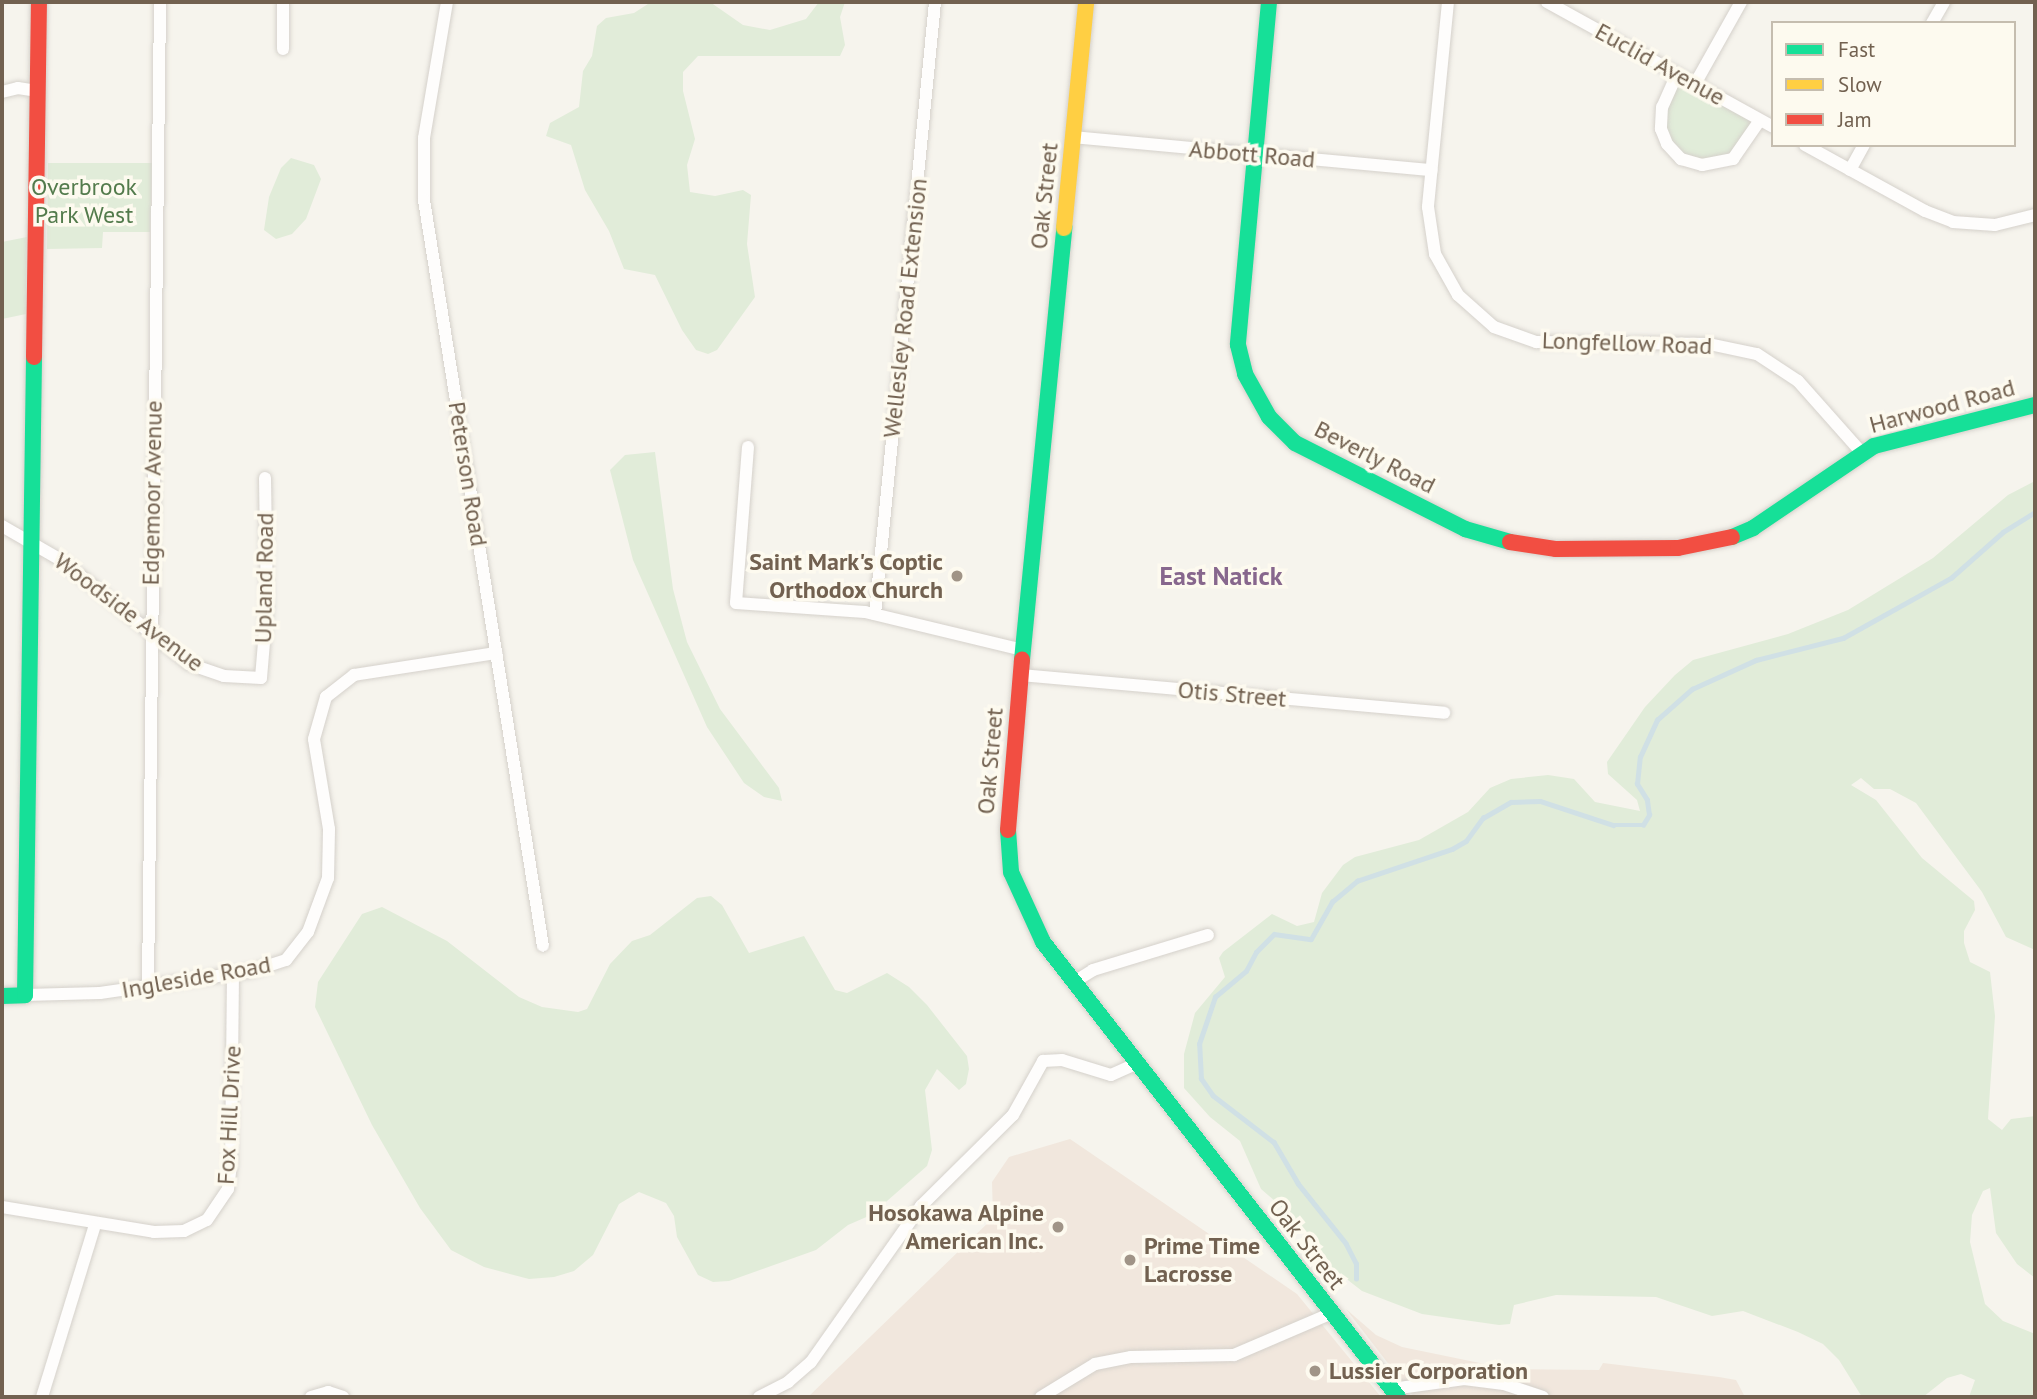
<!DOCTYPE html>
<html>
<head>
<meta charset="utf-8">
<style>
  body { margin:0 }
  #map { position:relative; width:2037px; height:1399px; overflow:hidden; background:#f6f4ed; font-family:"PT Sans",sans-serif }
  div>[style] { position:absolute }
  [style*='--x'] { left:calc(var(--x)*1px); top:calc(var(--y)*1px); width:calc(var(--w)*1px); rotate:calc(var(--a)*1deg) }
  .commercial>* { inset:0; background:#f1e7dd }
  .green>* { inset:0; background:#e1ecd9 }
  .stream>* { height:4.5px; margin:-2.25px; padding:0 2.25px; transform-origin:2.25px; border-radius:2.25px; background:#d0e0e5 }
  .roads { filter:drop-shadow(0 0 2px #d5d1cb) drop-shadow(0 0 2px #d5d1cb) }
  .street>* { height:12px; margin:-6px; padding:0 6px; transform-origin:6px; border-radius:6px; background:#fefdfc }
  .fast>* { height:16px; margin:-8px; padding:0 8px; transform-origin:8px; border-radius:8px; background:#16e098 }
  .slow>* { height:16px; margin:-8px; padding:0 8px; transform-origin:8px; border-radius:8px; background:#ffcf43 }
  .jam>* { height:16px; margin:-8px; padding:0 8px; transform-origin:8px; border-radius:8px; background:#f24e42 }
  .dots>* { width:19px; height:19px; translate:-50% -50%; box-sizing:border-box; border:4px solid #fdfaef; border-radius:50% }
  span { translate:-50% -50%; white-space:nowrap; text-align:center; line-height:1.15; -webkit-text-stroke:7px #fdfaef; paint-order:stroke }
  .street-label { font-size:24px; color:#726150 }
  .park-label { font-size:24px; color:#537b4c }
  .poi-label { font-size:24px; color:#726150; font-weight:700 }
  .right { translate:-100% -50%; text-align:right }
  .left { translate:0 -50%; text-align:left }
  .neighbourhood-label { font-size:26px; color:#87678d; font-weight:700 }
  .frame { position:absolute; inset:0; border:4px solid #726150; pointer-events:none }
  .legend { position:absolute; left:1771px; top:21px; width:245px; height:126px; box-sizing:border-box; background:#fdfaef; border:2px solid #c5bdaf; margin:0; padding:9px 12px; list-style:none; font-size:21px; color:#726150 }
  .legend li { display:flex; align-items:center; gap:14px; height:35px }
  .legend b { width:35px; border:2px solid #c5bdaf }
</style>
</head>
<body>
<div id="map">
  <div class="commercial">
    <div style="clip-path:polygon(1070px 1139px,1297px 1294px,1381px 1397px,808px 1397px,993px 1218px,992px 1182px,1009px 1157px)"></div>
    <div style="clip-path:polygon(1346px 1309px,1376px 1335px,1402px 1347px,1509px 1369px,1599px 1370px,1603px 1363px,1719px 1377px,1736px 1380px,1745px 1397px,1414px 1397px)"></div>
  </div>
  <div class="green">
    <div style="clip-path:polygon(651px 2px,710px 2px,743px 25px,770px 30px,806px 19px,819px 2px,845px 2px,840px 17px,845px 45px,840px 56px,698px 56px,683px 72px,683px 91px,695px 139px,687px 165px,690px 192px,715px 196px,743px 190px,751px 195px,747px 244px,755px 297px,717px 350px,708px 354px,696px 350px,682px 330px,655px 275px,624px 269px,609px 231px,585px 190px,571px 145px,546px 136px,550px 123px,579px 107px,583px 71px,592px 56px,597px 26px,606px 18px,634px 13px)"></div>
    <div style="clip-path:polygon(1677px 74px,1760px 120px,1741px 151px,1702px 165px,1667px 144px,1661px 129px)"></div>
    <div style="clip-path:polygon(291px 158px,314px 165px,321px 179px,306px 219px,292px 234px,276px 239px,264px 230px,269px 197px,281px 168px)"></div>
    <div style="clip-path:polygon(48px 163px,152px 163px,150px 232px,103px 232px,102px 248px,47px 249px)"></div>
    <div style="clip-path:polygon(27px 237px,26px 314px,2px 319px,2px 242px)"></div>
    <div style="clip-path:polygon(655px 452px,673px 589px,687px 642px,720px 709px,779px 788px,782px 801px,764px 797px,744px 783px,707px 727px,633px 560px,610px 470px,625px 455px)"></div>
    <div style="clip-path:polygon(2035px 481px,2035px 950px,2006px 937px,1982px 892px,1916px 803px,1890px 789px,1874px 789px,1861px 778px,1851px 785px,1876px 800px,1922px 858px,1974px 901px,1975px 910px,1964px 931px,1964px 943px,1970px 962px,1990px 972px,1995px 1016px,1988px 1119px,2002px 1130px,2011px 1119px,2035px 1116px,2035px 1278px,2017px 1264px,1996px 1233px,1990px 1188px,1983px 1191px,1972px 1215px,1970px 1242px,1985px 1304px,2003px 1321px,2035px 1334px,2035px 1397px,1969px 1397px,1975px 1380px,1961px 1374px,1947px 1378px,1923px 1397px,1862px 1397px,1839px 1360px,1823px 1344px,1798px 1332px,1743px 1311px,1712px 1316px,1656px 1297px,1556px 1295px,1514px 1305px,1510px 1324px,1499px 1325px,1422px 1314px,1362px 1291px,1317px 1256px,1292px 1216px,1261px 1189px,1240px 1141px,1210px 1117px,1184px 1088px,1184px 1054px,1195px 1013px,1225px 977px,1219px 958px,1223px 952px,1272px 914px,1297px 926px,1314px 922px,1322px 893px,1343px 865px,1355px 857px,1419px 840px,1468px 812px,1490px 788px,1511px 779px,1548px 775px,1574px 779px,1595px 802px,1640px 811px,1637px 800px,1608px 774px,1607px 762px,1645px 707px,1675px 675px,1693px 660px,1788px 634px,1848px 610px,1933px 558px,2008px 495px)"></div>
    <div style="clip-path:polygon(711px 896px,722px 905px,749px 953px,804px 936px,835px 990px,847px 993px,887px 973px,909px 987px,927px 1005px,967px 1056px,969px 1069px,966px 1084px,959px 1090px,937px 1069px,925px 1090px,932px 1150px,927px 1166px,871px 1215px,848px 1225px,816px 1250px,729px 1281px,713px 1282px,698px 1275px,677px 1237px,674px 1216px,666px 1203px,639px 1192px,619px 1204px,593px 1255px,574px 1271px,554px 1277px,529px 1279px,484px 1267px,451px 1250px,420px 1208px,372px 1125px,315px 1007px,318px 982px,362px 914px,382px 907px,447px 941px,519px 997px,542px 1007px,578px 1012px,587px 1009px,610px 964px,632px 941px,650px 935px,697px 898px)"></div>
  </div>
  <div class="stream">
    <div style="--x:1356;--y:1279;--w:15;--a:-90"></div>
    <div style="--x:1356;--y:1264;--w:22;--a:-117"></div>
    <div style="--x:1346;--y:1244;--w:77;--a:-128.7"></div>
    <div style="--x:1298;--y:1184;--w:48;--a:-120.3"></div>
    <div style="--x:1274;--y:1143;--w:77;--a:-142.4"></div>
    <div style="--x:1213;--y:1096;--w:21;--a:-125"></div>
    <div style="--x:1201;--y:1079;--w:35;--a:-93"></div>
    <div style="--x:1199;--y:1044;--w:50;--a:-71.2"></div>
    <div style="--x:1215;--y:997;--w:40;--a:-40"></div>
    <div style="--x:1246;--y:971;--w:21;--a:-62"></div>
    <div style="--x:1256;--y:952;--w:25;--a:-45"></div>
    <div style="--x:1274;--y:934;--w:37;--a:8"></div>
    <div style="--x:1311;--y:939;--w:43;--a:-60.4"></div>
    <div style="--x:1332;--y:902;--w:33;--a:-40"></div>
    <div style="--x:1357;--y:881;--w:100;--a:-18.6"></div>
    <div style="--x:1452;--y:849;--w:16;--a:-30"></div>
    <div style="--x:1466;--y:841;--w:29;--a:-54"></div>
    <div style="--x:1483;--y:818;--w:32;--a:-30"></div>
    <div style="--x:1511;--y:802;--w:29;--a:-2"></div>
    <div style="--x:1540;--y:801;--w:77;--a:18.2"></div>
    <div style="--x:1613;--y:825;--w:30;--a:0"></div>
    <div style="--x:1643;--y:825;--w:12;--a:-59"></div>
    <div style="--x:1649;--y:815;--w:15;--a:-98"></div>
    <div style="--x:1647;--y:800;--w:19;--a:-122"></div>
    <div style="--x:1637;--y:784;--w:27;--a:-84"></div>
    <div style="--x:1640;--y:757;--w:41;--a:-65.3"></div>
    <div style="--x:1657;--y:720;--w:47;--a:-41.5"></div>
    <div style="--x:1692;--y:689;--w:70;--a:-24.4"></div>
    <div style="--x:1756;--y:660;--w:90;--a:-14.2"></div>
    <div style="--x:1843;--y:638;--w:124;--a:-29.1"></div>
    <div style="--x:1951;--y:578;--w:69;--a:-41.5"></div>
    <div style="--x:2003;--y:532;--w:38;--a:-32"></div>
  </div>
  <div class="roads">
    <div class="street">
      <div style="--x:447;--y:2;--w:138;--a:99.6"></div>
      <div style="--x:424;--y:138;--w:62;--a:90"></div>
      <div style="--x:424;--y:200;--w:755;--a:80.94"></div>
      <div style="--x:1448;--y:2;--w:206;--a:95.6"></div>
      <div style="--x:1428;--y:207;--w:48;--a:81.5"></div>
      <div style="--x:1435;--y:254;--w:47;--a:60.7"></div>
      <div style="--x:1458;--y:295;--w:48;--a:41.6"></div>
      <div style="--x:1494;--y:327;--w:45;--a:19.7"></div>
      <div style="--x:1536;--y:342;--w:173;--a:0.7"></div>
      <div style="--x:1709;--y:344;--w:49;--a:11.8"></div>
      <div style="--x:1757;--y:354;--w:49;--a:33.4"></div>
      <div style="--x:1798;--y:381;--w:95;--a:48.4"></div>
      <div style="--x:1547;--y:2;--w:258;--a:28.9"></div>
      <div style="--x:1932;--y:23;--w:24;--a:-60"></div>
      <div style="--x:283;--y:49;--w:47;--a:-90"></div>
      <div style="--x:1677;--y:74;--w:36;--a:114"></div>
      <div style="--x:1662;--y:107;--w:22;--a:93"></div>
      <div style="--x:1661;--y:129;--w:16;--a:68"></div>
      <div style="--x:1667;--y:144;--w:21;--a:47"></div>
      <div style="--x:1681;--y:159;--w:22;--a:16"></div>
      <div style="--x:1702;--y:165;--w:32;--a:-11"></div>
      <div style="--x:1733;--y:159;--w:47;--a:-55.3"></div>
      <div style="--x:1695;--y:84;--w:94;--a:-60.7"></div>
      <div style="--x:2;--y:92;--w:16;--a:-14"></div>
      <div style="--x:18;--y:88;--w:20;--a:9"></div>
      <div style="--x:1073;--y:137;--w:360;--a:5.3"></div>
      <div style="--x:1805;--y:145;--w:137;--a:28.8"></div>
      <div style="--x:1925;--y:211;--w:30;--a:21"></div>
      <div style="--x:1953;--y:222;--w:42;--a:4.1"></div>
      <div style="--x:1995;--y:225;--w:41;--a:-14"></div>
      <div style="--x:1850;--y:170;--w:29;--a:-61"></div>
      <div style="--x:748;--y:447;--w:156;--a:94.4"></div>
      <div style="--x:736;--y:603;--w:129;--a:4"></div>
      <div style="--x:865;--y:612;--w:163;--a:13.5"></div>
      <div style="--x:2;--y:526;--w:68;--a:30"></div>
      <div style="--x:61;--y:560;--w:165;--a:39.1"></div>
      <div style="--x:189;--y:664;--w:37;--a:19"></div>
      <div style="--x:224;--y:676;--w:37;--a:3"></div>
      <div style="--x:261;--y:678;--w:72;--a:-85.2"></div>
      <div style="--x:267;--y:606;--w:128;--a:-90.9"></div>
      <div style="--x:875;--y:614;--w:615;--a:-84.4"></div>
      <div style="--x:1021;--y:675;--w:425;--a:5.1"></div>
      <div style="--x:1074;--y:982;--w:22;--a:-32"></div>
      <div style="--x:1093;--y:970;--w:120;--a:-16.9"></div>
      <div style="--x:148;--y:985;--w:983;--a:-89.3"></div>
      <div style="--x:25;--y:995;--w:75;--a:-1.5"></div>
      <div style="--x:100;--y:993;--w:154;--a:-8.2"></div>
      <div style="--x:252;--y:971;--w:36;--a:-18"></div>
      <div style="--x:286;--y:960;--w:36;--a:-52"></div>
      <div style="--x:308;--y:932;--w:58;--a:-69.7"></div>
      <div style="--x:328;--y:878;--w:49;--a:-88.8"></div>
      <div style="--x:329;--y:829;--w:91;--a:-99.5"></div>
      <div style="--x:314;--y:739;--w:44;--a:-74.1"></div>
      <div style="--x:326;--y:697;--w:36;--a:-38"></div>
      <div style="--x:354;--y:675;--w:144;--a:-8.8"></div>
      <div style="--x:2;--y:1207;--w:154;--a:9.3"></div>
      <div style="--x:154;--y:1232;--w:30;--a:-2"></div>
      <div style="--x:184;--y:1231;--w:25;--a:-26"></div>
      <div style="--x:207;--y:1220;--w:37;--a:-56"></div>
      <div style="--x:228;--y:1189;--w:24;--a:-83"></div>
      <div style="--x:231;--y:1165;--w:192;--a:-89.4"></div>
      <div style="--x:1392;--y:1389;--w:73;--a:-7.9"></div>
      <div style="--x:1464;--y:1379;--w:40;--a:7.1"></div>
      <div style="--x:1504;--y:1384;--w:41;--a:18.4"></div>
      <div style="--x:42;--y:1397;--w:180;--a:-72.9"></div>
      <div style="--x:311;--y:1397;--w:18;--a:-16"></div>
      <div style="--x:328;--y:1392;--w:16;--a:18"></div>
      <div style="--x:759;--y:1397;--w:33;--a:-27"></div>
      <div style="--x:788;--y:1382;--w:30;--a:-41"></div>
      <div style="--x:811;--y:1362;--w:191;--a:-54.8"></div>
      <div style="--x:921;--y:1206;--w:129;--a:-44.7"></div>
      <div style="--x:1013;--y:1115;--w:62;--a:-60.9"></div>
      <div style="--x:1043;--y:1061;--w:19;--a:-3"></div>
      <div style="--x:1062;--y:1060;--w:51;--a:17"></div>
      <div style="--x:1111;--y:1075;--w:30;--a:-24"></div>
      <div style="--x:1041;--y:1397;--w:63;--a:-31.4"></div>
      <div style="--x:1095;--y:1364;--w:37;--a:-11"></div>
      <div style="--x:1131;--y:1357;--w:103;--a:-1.1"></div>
      <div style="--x:1234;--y:1355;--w:107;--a:-23.2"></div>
    </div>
    <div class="fast">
      <div style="--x:1269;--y:2;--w:344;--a:95.2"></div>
      <div style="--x:1238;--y:345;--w:30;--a:76"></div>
      <div style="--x:1245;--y:374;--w:49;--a:60.8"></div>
      <div style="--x:1269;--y:417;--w:37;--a:45"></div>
      <div style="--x:1295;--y:443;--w:191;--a:26.8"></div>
      <div style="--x:1465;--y:529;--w:47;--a:16.1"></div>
      <div style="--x:1732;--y:537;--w:23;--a:-23"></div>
      <div style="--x:1753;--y:528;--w:146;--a:-34.1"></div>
      <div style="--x:1874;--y:446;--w:166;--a:-14.3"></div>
      <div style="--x:1022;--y:660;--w:434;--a:-84.4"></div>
      <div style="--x:1008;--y:830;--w:42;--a:85.9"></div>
      <div style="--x:1011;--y:872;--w:77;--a:65.4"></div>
      <div style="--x:1043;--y:942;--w:577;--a:52.04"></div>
      <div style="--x:2;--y:996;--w:23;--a:-2"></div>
      <div style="--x:25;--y:995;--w:638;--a:-89.19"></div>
    </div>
    <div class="slow">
      <div style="--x:1064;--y:228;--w:227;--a:-84.4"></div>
    </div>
    <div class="jam">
      <div style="--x:34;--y:357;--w:355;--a:-89.2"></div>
      <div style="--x:1510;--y:542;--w:47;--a:8.7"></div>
      <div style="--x:1556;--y:549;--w:122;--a:-0.5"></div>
      <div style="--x:1678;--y:548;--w:55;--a:-11.5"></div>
      <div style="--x:1008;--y:830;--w:171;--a:-85.3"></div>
    </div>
  </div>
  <div class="dots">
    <div style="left:957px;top:576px;background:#a09487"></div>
    <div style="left:1058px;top:1227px;background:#a09487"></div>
    <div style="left:1130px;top:1260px;background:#a09487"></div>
    <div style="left:1315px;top:1371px;background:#a09487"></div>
  </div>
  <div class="street-label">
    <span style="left:1660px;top:64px;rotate:29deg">Euclid Avenue</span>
    <span style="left:1252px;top:154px;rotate:5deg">Abbott Road</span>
    <span style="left:1044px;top:196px;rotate:-84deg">Oak Street</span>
    <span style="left:905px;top:308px;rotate:-84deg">Wellesley Road Extension</span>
    <span style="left:1627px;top:343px;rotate:2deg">Longfellow Road</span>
    <span style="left:1942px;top:406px;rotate:-15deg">Harwood Road</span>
    <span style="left:1375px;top:457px;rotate:27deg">Beverly Road</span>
    <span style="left:468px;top:474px;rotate:81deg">Peterson Road</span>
    <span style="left:152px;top:493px;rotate:-89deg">Edgemoor Avenue</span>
    <span style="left:264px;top:578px;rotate:-89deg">Upland Road</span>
    <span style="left:129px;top:612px;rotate:37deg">Woodside Avenue</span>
    <span style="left:1232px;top:694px;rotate:5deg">Otis Street</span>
    <span style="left:990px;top:761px;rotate:-85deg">Oak Street</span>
    <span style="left:196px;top:977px;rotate:-10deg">Ingleside Road</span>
    <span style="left:229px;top:1115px;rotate:-87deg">Fox Hill Drive</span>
    <span style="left:1307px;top:1244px;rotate:52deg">Oak Street</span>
  </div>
  <div class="park-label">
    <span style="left:84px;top:201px">Overbrook<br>Park West</span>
  </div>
  <div class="poi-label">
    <span class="right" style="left:943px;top:576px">Saint Mark's Coptic<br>Orthodox Church</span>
    <span class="right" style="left:1044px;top:1227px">Hosokawa Alpine<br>American Inc.</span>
    <span class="left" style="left:1144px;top:1260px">Prime Time<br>Lacrosse</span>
    <span class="left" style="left:1329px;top:1371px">Lussier Corporation</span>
  </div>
  <div class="neighbourhood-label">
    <span style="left:1221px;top:576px">East Natick</span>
  </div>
  <div class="frame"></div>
  <ul class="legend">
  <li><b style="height:9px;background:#16e098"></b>Fast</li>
  <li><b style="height:9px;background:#ffcf43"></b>Slow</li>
  <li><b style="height:9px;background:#f24e42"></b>Jam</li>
  </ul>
</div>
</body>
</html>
